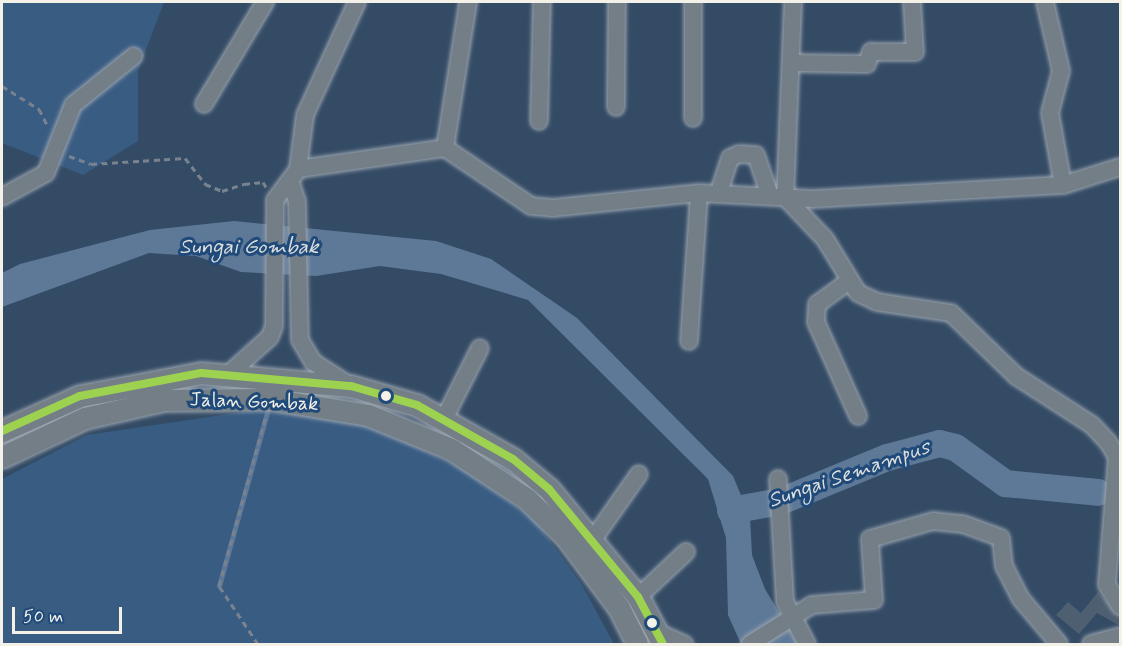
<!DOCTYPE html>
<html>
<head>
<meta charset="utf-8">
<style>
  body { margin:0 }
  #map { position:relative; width:1122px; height:646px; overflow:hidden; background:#344b65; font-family:Mynerve,sans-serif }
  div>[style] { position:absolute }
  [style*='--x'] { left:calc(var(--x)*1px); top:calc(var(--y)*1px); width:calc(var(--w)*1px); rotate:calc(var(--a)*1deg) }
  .green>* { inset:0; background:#395c83 }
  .water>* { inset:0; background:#5e7998 }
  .stream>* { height:4.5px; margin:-2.25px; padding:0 2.25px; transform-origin:2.25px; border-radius:2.25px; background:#5e7998 }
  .river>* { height:27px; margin:-13.5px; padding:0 13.5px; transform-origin:13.5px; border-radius:13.5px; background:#5e7998 }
  .building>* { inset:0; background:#4e5f72 }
  .path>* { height:3px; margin-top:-1.5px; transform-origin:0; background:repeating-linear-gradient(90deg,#78838f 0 6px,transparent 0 10.5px) }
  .roads { filter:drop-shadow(0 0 2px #9ba5af) drop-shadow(0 0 2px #9ba5af) }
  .minor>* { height:16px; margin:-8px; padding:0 8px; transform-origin:8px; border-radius:8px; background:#737e87 }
  .major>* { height:21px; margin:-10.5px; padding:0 10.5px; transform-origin:10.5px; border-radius:10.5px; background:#737e87 }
  .bus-1>* { height:8px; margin:-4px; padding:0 4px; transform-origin:4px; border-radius:4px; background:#9dd251 }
  .dots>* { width:16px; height:16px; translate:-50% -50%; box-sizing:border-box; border:3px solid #1f4a7a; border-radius:50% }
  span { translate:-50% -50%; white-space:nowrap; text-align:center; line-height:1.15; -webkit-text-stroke:6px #1f4a7a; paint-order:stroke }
  .street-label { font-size:20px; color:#f4f1e8 }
  .water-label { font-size:21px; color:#dee0dd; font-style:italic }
  .frame { position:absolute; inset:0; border:3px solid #f4f1e8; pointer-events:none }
  .scale { position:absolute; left:12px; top:607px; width:110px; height:27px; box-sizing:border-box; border:3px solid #f4f1e8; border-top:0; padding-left:8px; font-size:18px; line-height:21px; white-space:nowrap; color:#f4f1e8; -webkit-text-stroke:4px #1f4a7a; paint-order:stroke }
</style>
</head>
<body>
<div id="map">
  <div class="green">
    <div style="clip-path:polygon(2px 2px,164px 2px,138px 71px,138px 141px,83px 175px,2px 143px)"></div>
    <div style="clip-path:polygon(256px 410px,361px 419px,463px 469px,535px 520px,582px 585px,614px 644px,2px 644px,2px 479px,87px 435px)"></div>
  </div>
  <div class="water">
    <div style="clip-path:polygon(234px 221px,436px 241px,491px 259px,577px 318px,733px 476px,750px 517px,752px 555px,765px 589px,798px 644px,741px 644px,728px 615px,726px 538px,708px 479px,528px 300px,441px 274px,380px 266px,316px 276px,241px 272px,196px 256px,149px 253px,2px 307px,2px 273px,20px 264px,150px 230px)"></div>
  </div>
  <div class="stream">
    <div style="--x:219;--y:586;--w:187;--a:-74.5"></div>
  </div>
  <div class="river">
    <div style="--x:730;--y:510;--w:51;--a:-10.2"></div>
    <div style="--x:780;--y:501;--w:116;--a:-22.4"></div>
    <div style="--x:887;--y:457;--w:54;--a:-15.1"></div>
    <div style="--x:939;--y:443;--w:16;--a:14"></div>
    <div style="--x:955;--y:447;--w:62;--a:35.8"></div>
    <div style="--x:1005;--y:483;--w:93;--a:5.5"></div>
  </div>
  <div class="building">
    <div style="clip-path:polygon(1098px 592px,1120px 616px,1120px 626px,1097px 613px,1079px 634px,1056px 615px,1068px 602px,1081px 613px)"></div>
  </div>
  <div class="path">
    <div style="--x:2;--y:86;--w:44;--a:31.9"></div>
    <div style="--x:39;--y:109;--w:20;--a:63"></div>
    <div style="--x:69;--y:156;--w:23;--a:20"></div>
    <div style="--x:91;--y:164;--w:94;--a:-3.7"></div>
    <div style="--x:185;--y:158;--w:33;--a:52"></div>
    <div style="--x:205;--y:184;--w:18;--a:22"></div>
    <div style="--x:222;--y:191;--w:23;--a:-18"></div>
    <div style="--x:244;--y:184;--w:19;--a:-6"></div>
    <div style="--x:263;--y:182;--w:6;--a:59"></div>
    <div style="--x:258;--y:644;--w:70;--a:-123.9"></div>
    <div style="--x:219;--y:586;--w:177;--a:-74.6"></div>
  </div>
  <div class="roads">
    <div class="minor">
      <div style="--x:693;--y:2;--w:116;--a:90"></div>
      <div style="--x:793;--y:2;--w:195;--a:92.3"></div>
      <div style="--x:785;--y:197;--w:58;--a:46.4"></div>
      <div style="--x:825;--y:239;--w:63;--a:58.6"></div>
      <div style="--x:858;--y:293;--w:21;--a:25"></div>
      <div style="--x:877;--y:302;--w:75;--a:8.5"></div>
      <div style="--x:951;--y:313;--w:91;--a:44.1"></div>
      <div style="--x:1016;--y:376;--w:90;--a:32.8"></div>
      <div style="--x:1092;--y:425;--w:23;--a:47"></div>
      <div style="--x:1108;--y:442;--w:17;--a:59"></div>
      <div style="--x:1117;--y:457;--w:128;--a:94.5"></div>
      <div style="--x:1107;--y:585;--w:25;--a:58"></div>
      <div style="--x:1045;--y:2;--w:71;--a:76.9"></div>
      <div style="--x:1061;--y:71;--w:43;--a:104.7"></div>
      <div style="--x:1050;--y:113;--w:73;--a:79.8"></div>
      <div style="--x:791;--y:63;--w:76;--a:0.8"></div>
      <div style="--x:867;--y:64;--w:13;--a:-72"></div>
      <div style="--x:871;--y:52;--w:44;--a:0"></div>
      <div style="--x:915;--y:52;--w:50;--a:-93.4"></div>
      <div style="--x:204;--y:104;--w:119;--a:-59.1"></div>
      <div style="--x:616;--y:107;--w:105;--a:-89.5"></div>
      <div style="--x:539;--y:121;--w:119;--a:-88.6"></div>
      <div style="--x:445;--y:148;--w:148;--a:-81"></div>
      <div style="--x:298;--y:169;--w:54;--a:-82.6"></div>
      <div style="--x:305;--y:115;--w:124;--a:-65.3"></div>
      <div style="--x:290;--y:180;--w:22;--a:72"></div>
      <div style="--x:297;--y:201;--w:139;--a:88.8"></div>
      <div style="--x:300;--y:340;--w:26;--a:59"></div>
      <div style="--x:313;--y:362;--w:43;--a:32.6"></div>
      <div style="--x:719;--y:192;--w:36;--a:-72"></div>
      <div style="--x:730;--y:158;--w:10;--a:-24"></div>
      <div style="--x:739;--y:154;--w:17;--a:3"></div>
      <div style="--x:756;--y:155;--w:40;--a:71.1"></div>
      <div style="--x:2;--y:197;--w:50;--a:-28.6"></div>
      <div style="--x:46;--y:173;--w:73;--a:-68.3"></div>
      <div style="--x:73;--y:105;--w:78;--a:-38.8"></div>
      <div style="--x:849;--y:281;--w:39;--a:144"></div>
      <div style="--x:817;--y:304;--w:18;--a:93"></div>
      <div style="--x:816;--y:322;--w:103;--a:65.9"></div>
      <div style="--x:689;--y:341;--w:148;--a:-86.1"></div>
      <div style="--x:231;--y:372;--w:52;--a:-41.9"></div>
      <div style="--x:270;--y:337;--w:12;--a:-70"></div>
      <div style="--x:274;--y:326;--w:126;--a:-89.5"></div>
      <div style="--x:275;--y:200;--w:39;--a:-53"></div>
      <div style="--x:298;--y:169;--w:148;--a:-8.1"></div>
      <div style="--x:445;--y:148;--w:104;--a:34"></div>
      <div style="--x:531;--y:206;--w:22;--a:5"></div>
      <div style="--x:553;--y:208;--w:147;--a:-5.9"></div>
      <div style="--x:699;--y:193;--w:114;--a:3"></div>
      <div style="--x:813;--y:199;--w:250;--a:-3.2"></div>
      <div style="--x:1063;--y:185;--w:60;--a:-17.5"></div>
      <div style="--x:445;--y:417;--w:77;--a:-63.1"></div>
      <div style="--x:778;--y:479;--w:123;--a:86.7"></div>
      <div style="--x:785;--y:602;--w:47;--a:62.4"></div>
      <div style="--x:594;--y:538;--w:78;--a:-54.9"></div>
      <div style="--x:638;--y:597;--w:66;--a:-43.2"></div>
      <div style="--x:657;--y:632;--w:30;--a:24"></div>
      <div style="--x:750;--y:644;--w:73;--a:-32.2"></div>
      <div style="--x:812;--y:605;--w:62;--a:-4.6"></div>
      <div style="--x:874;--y:600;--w:61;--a:-93.8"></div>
      <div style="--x:870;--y:539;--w:66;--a:-15.9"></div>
      <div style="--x:933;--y:521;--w:30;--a:6"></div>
      <div style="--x:963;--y:524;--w:40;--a:20.2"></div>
      <div style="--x:1001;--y:538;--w:28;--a:84"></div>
      <div style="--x:1004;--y:566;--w:37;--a:63"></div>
      <div style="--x:1021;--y:599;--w:59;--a:49.8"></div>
      <div style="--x:1091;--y:644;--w:30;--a:-15"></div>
    </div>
    <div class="major">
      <div style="--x:2;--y:431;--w:85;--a:-24.2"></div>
      <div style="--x:80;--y:396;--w:123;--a:-10.8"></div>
      <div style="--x:201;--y:373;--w:151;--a:5"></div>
      <div style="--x:351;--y:386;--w:69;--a:16.1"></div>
      <div style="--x:417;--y:405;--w:110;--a:29.4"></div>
      <div style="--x:513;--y:459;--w:47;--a:39.8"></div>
      <div style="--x:549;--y:489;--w:140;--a:50.5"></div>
      <div style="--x:638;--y:597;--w:53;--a:62"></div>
      <div style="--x:2;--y:457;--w:92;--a:-25.2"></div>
      <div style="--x:85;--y:418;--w:81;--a:-12.8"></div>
      <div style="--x:164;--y:400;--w:106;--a:-0.5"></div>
      <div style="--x:270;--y:399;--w:99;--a:9.3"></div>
      <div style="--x:368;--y:415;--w:90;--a:22.3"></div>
      <div style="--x:451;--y:449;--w:91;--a:33.3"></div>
      <div style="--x:527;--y:499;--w:54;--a:44.3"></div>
      <div style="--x:566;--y:537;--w:89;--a:53.3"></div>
      <div style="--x:619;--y:608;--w:40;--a:63.4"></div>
    </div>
  </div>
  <div class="bus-1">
    <div style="--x:2;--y:431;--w:85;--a:-24.2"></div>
    <div style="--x:80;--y:396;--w:123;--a:-10.8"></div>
    <div style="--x:201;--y:373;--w:151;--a:5"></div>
    <div style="--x:351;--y:386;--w:69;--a:16.1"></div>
    <div style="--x:417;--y:405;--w:110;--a:29.4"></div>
    <div style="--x:513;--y:459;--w:47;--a:39.8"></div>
    <div style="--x:549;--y:489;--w:140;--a:50.5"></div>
    <div style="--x:638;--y:597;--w:53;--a:62"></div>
  </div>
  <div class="dots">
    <div style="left:386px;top:396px;background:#f4f1e8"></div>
    <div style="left:652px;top:623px;background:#f4f1e8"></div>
  </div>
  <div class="street-label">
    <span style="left:254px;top:402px;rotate:2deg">Jalan Gombak</span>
  </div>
  <div class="water-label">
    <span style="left:249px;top:247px">Sungai Gombak</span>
    <span style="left:849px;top:474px;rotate:-19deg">Sungai Semampus</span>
  </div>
  <div class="frame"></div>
  <div class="scale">50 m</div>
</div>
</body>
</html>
